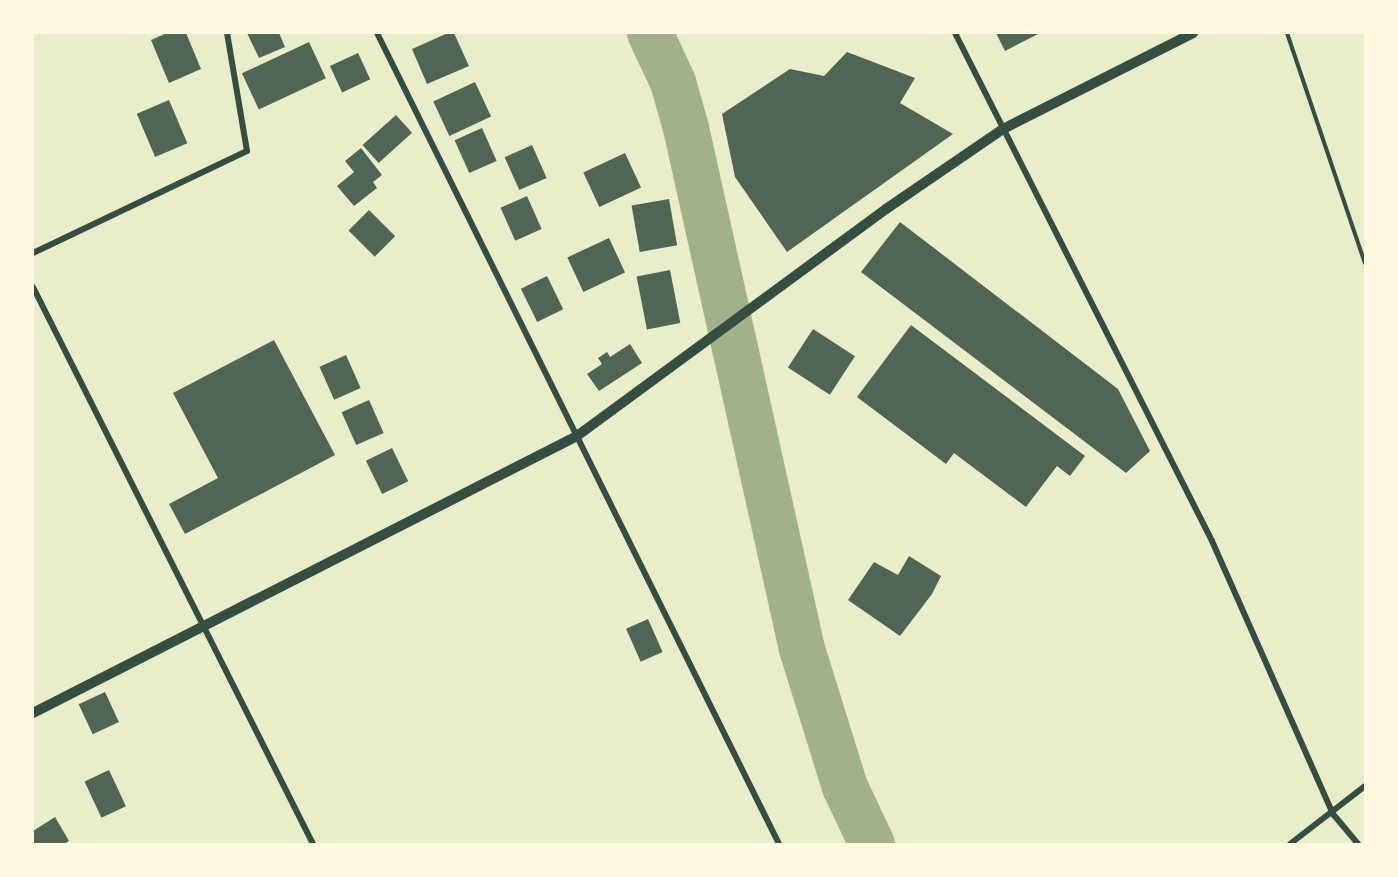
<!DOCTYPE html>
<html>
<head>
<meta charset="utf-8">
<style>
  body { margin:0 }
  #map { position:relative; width:1398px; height:877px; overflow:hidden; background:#e9edc9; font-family:Inter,sans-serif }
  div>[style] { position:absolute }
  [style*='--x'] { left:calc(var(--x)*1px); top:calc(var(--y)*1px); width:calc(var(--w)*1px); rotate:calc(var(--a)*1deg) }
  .river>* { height:46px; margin:-23px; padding:0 23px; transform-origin:23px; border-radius:23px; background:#a3b18a }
  .building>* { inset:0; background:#4f6655; transform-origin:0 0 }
  .path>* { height:4px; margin:-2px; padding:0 2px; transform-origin:2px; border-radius:2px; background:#344e41 }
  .minor>* { height:6px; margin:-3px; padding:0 3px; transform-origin:3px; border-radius:3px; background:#344e41 }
  .tertiary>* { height:10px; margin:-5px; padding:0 5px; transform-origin:5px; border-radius:5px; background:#344e41 }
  span { translate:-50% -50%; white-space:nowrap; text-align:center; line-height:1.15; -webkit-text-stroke:6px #fefae0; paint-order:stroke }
  .frame { position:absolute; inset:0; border:34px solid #fefae0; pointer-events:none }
</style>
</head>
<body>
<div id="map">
  <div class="river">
    <div style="--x:650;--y:33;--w:54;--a:64.9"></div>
    <div style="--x:673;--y:82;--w:48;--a:74.2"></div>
    <div style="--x:686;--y:128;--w:534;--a:77.45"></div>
    <div style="--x:802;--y:649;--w:145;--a:72.7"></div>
    <div style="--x:845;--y:787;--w:63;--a:64.7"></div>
  </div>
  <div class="building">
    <div style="clip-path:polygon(167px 33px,186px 33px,201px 69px,169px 83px,151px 40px)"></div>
    <div style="clip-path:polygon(247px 33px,279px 33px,285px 47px,259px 58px)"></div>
    <div style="clip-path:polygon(448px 33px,454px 33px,469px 66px,427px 84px,412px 49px)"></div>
    <div style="clip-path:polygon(996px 33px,1040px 33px,1005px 51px)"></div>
    <div style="left:309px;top:42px;width:40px;height:74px;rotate:65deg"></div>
    <div style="clip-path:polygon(847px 52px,915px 78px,900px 103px,953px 134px,787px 252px,735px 177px,722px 114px,790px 69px,824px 76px)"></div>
    <div style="left:358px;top:53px;width:29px;height:31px;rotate:65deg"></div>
    <div style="left:475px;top:82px;width:38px;height:46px;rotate:65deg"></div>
    <div style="left:169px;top:100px;width:47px;height:35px;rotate:67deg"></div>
    <div style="left:396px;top:115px;width:24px;height:45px;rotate:48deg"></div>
    <div style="left:482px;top:128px;width:36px;height:30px;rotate:66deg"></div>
    <div style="left:532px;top:145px;width:36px;height:30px;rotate:66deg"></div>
    <div style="clip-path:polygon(361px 148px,382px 175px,373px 182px,377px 188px,354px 206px,337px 186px,354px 172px,345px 161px)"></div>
    <div style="left:625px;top:153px;width:38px;height:46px;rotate:65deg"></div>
    <div style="left:527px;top:196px;width:36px;height:29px;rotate:66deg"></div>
    <div style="left:669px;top:199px;width:47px;height:38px;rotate:80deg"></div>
    <div style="left:369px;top:210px;width:37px;height:29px;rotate:45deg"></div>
    <div style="clip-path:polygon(900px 222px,1118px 389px,1150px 451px,1126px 473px,861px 272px)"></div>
    <div style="left:609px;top:238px;width:38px;height:46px;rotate:65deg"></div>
    <div style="left:670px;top:270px;width:54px;height:34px;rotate:79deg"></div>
    <div style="left:547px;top:276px;width:37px;height:29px;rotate:64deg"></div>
    <div style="clip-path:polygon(911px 325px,1085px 456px,1070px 476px,1057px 466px,1026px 507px,954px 453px,946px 464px,857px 397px)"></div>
    <div style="left:813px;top:329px;width:50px;height:46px;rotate:33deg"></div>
    <div style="clip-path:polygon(274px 340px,335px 455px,185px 534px,169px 504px,218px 478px,173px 393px)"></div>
    <div style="clip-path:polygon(630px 344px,642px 363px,599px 391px,587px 374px,602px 364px,598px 358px,607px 352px,610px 357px)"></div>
    <div style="left:346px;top:355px;width:36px;height:29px;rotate:66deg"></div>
    <div style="left:369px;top:400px;width:36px;height:30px;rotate:66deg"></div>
    <div style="left:392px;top:448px;width:37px;height:29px;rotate:64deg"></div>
    <div style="clip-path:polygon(909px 556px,941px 576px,932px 594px,900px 636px,848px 600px,874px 562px,898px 575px)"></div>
    <div style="left:648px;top:619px;width:36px;height:24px;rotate:66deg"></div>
    <div style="left:105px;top:692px;width:33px;height:29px;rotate:65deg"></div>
    <div style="left:109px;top:770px;width:40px;height:27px;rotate:65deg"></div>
    <div style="clip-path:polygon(55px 817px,69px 841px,64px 844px,33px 844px,33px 831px)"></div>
  </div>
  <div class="path">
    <div style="--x:1287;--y:33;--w:243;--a:71.3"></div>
  </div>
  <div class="minor">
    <div style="--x:377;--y:33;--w:905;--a:63.63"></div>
    <div style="--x:955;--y:33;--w:569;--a:63.16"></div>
    <div style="--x:1212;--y:541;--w:299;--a:66.1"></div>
    <div style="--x:1333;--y:814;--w:39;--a:50"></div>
    <div style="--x:33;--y:253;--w:237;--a:-25.5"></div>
    <div style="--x:247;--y:151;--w:120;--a:-99.6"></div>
    <div style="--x:33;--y:287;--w:623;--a:63.31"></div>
    <div style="--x:1290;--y:844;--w:95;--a:-37.7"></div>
  </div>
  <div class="tertiary">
    <div style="--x:33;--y:713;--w:610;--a:-26.98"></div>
    <div style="--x:577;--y:436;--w:383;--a:-36.3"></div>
    <div style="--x:886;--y:209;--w:142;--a:-34.4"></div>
    <div style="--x:1003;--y:129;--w:213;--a:-26.8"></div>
  </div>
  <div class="frame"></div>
</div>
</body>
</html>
